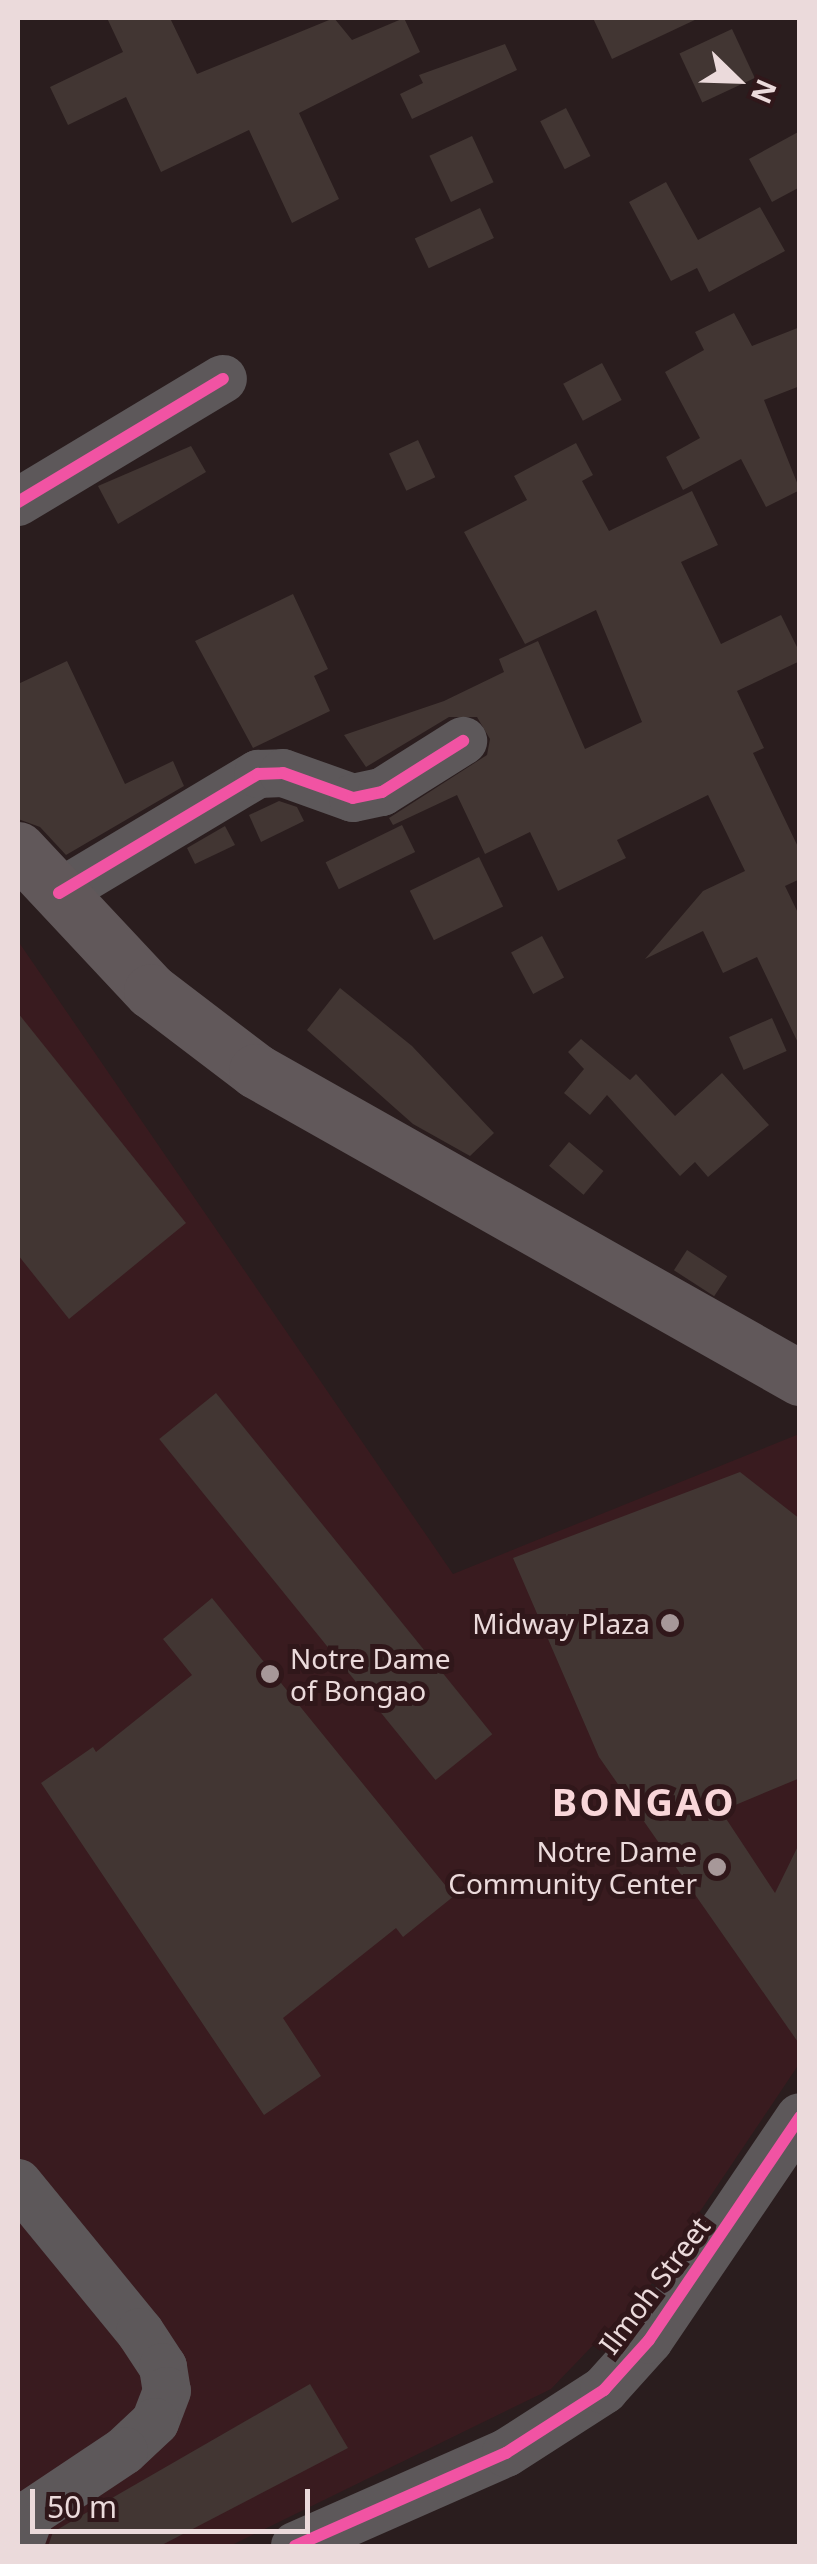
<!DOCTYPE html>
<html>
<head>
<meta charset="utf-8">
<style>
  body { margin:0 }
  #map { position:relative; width:817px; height:2564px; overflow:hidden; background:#2a1d1e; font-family:"Noto Sans",sans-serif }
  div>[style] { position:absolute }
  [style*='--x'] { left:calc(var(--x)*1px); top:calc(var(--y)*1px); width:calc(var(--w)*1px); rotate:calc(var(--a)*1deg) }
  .built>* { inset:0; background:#391b1f }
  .building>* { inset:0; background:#423633; transform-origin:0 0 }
  .minor>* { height:48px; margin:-24px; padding:0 24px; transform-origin:24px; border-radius:24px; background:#5d585a }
  .major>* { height:55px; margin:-27.5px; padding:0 27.5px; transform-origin:27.5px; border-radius:27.5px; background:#61585a }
  .cycleway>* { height:12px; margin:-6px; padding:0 6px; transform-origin:6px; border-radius:6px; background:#f153a3 }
  .dots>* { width:28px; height:28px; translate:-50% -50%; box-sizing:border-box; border:5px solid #30171a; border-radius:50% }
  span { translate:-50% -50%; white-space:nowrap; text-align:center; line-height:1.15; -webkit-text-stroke:10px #30171a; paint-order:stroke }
  .poi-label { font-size:28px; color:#ebdadb }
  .right { translate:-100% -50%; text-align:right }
  .left { translate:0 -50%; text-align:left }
  .street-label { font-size:28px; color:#ebdadb }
  .district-label { font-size:38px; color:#f9d6d9; font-weight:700; letter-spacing:2.5px }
  .frame { position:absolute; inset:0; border:20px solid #ebdadb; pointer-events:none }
  .north { position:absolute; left:687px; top:30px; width:100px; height:100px; -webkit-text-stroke:8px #30171a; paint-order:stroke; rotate:113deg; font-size:28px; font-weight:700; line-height:40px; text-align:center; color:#ebdadb }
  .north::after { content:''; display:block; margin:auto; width:35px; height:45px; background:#ebdadb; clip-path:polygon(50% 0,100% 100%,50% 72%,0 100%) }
  .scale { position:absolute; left:30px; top:2489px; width:280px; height:45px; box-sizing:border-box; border:5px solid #ebdadb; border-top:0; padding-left:12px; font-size:30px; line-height:35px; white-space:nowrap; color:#ebdadb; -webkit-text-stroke:8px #30171a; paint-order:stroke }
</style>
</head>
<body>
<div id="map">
  <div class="built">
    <div style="clip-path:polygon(18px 941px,453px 1574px,799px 1434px,799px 2064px,650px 2286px,551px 2389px,230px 2546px,18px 2546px)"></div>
  </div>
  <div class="building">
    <div style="clip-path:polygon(107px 18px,170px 18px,197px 74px,334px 18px,352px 40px,404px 18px,420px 52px,299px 113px,339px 199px,292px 223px,249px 130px,161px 172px,126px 97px,68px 125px,50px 87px,123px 52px)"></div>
    <div style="clip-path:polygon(593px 18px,699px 18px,612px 59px)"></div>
    <div style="left:732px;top:29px;width:54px;height:58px;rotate:65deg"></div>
    <div style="clip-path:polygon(505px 44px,517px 70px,412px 119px,400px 94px,423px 83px,419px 75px)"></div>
    <div style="left:566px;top:108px;width:54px;height:29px;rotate:63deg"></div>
    <div style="clip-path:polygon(800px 131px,800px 187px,772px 202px,749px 159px)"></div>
    <div style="left:472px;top:136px;width:51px;height:47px;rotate:65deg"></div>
    <div style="clip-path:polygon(666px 182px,698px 240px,760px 207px,785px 251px,709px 292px,697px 268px,671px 281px,629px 202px)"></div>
    <div style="left:480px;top:208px;width:33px;height:72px;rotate:65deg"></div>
    <div style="clip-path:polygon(734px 313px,752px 346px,800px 327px,800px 386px,764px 400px,800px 490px,766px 507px,741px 459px,683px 490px,666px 457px,700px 438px,665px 372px,704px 350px,695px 332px)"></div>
    <div style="left:602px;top:363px;width:42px;height:44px;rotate:62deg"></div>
    <div style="left:418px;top:440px;width:41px;height:32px;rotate:65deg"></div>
    <div style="clip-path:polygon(576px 443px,593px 475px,582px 481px,609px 531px,692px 491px,718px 545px,681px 562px,721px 644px,781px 615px,800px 653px,800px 661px,737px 691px,764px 748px,753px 753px,800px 851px,800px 879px,785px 886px,800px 917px,800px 1047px,757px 957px,723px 973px,703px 931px,645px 959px,703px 891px,745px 871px,708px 795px,617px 840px,626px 858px,558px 891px,530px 832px,485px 854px,457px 795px,393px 825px,389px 818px,487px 755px,490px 739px,477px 717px,449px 717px,366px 767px,344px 735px,444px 701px,504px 672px,499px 659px,538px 641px,585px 749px,642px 722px,596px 610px,525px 644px,464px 532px,527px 500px,514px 476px)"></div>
    <div style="clip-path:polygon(191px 446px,206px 472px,118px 524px,98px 486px)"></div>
    <div style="clip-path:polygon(293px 594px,328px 669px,314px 676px,330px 711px,253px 748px,195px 641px)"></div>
    <div style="clip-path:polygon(67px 661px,125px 784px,173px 761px,184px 786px,66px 855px,40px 827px,18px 819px,18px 684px)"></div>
    <div style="clip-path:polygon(279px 801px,297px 807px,304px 821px,261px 842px,249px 815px)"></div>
    <div style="left:402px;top:825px;width:30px;height:85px;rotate:64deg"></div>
    <div style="clip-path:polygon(225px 826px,235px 845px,195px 864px,187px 848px)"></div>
    <div style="left:479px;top:857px;width:55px;height:77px;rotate:64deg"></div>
    <div style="left:542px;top:936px;width:47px;height:35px;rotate:62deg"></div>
    <div style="clip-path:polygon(340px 988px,412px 1046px,494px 1133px,470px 1156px,413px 1124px,307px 1030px)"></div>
    <div style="clip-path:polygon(18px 1013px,186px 1223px,69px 1319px,18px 1255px)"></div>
    <div style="left:772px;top:1018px;width:36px;height:47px;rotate:66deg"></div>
    <div style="clip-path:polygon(581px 1039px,630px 1080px,636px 1074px,675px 1116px,722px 1073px,769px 1125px,708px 1177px,695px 1162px,680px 1176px,607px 1095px,590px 1115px,564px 1093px,584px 1069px,568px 1052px)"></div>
    <div style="left:569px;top:1142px;width:45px;height:31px;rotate:40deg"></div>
    <div style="left:687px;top:1250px;width:48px;height:24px;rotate:33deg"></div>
    <div style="left:216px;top:1393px;width:439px;height:73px;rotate:51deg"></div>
    <div style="clip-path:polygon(740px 1472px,800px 1519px,800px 1778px,721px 1811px,775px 1893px,800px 1842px,800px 2045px,599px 1757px,513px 1558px)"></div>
    <div style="clip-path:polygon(212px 1598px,454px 1896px,403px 1937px,396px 1928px,283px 2018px,321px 2076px,264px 2115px,41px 1783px,93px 1747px,96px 1752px,192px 1675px,163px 1639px)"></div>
    <div style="clip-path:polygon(310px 2384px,348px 2448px,160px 2546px,48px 2546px,53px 2532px)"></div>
  </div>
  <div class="minor">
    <div style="--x:18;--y:502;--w:239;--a:-31"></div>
    <div style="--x:59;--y:893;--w:232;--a:-30.9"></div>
    <div style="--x:258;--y:774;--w:25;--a:-2"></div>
    <div style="--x:283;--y:773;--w:74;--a:19.7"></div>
    <div style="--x:353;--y:798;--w:30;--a:-12"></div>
    <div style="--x:382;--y:792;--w:96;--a:-32.2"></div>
    <div style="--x:18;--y:2183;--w:193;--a:50.7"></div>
    <div style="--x:140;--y:2332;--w:42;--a:56.7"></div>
    <div style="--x:163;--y:2367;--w:24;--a:81"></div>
    <div style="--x:167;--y:2391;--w:33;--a:111"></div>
    <div style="--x:155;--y:2422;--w:42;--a:136.9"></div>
    <div style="--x:124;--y:2451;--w:112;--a:146.3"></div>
    <div style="--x:31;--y:2513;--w:35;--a:110"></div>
    <div style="--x:295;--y:2546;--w:231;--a:-23.8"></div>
    <div style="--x:506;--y:2453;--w:117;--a:-32.7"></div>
    <div style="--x:604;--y:2390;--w:67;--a:-48"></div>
    <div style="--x:649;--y:2340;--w:269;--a:-55.9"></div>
  </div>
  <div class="major">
    <div style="--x:18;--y:849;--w:195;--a:46.9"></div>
    <div style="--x:151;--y:991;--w:132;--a:37.3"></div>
    <div style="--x:256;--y:1071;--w:625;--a:29.44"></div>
  </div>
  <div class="cycleway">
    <div style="--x:18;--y:502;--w:239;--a:-31"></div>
    <div style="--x:59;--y:893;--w:232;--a:-30.9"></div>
    <div style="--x:258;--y:774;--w:25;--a:-2"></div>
    <div style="--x:283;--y:773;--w:74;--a:19.7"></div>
    <div style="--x:353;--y:798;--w:30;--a:-12"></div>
    <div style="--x:382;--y:792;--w:96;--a:-32.2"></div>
    <div style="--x:295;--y:2546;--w:231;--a:-23.8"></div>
    <div style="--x:506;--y:2453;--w:117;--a:-32.7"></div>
    <div style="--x:604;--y:2390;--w:67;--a:-48"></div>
    <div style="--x:649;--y:2340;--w:269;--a:-55.9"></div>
  </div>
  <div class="dots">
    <div style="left:670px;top:1623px;background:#a79899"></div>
    <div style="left:270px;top:1674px;background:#a79899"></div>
    <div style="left:717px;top:1867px;background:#a79899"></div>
  </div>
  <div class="poi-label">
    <span class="right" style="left:650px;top:1623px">Midway Plaza</span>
    <span class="left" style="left:290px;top:1674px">Notre Dame<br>of Bongao</span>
    <span class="right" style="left:697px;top:1867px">Notre Dame<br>Community Center</span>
  </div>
  <div class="street-label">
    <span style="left:654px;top:2285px;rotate:-53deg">Ilmoh Street</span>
  </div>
  <div class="district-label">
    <span style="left:644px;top:1802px">BONGAO</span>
  </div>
  <div class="frame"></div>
  <div class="north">N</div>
  <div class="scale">50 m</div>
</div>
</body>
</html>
